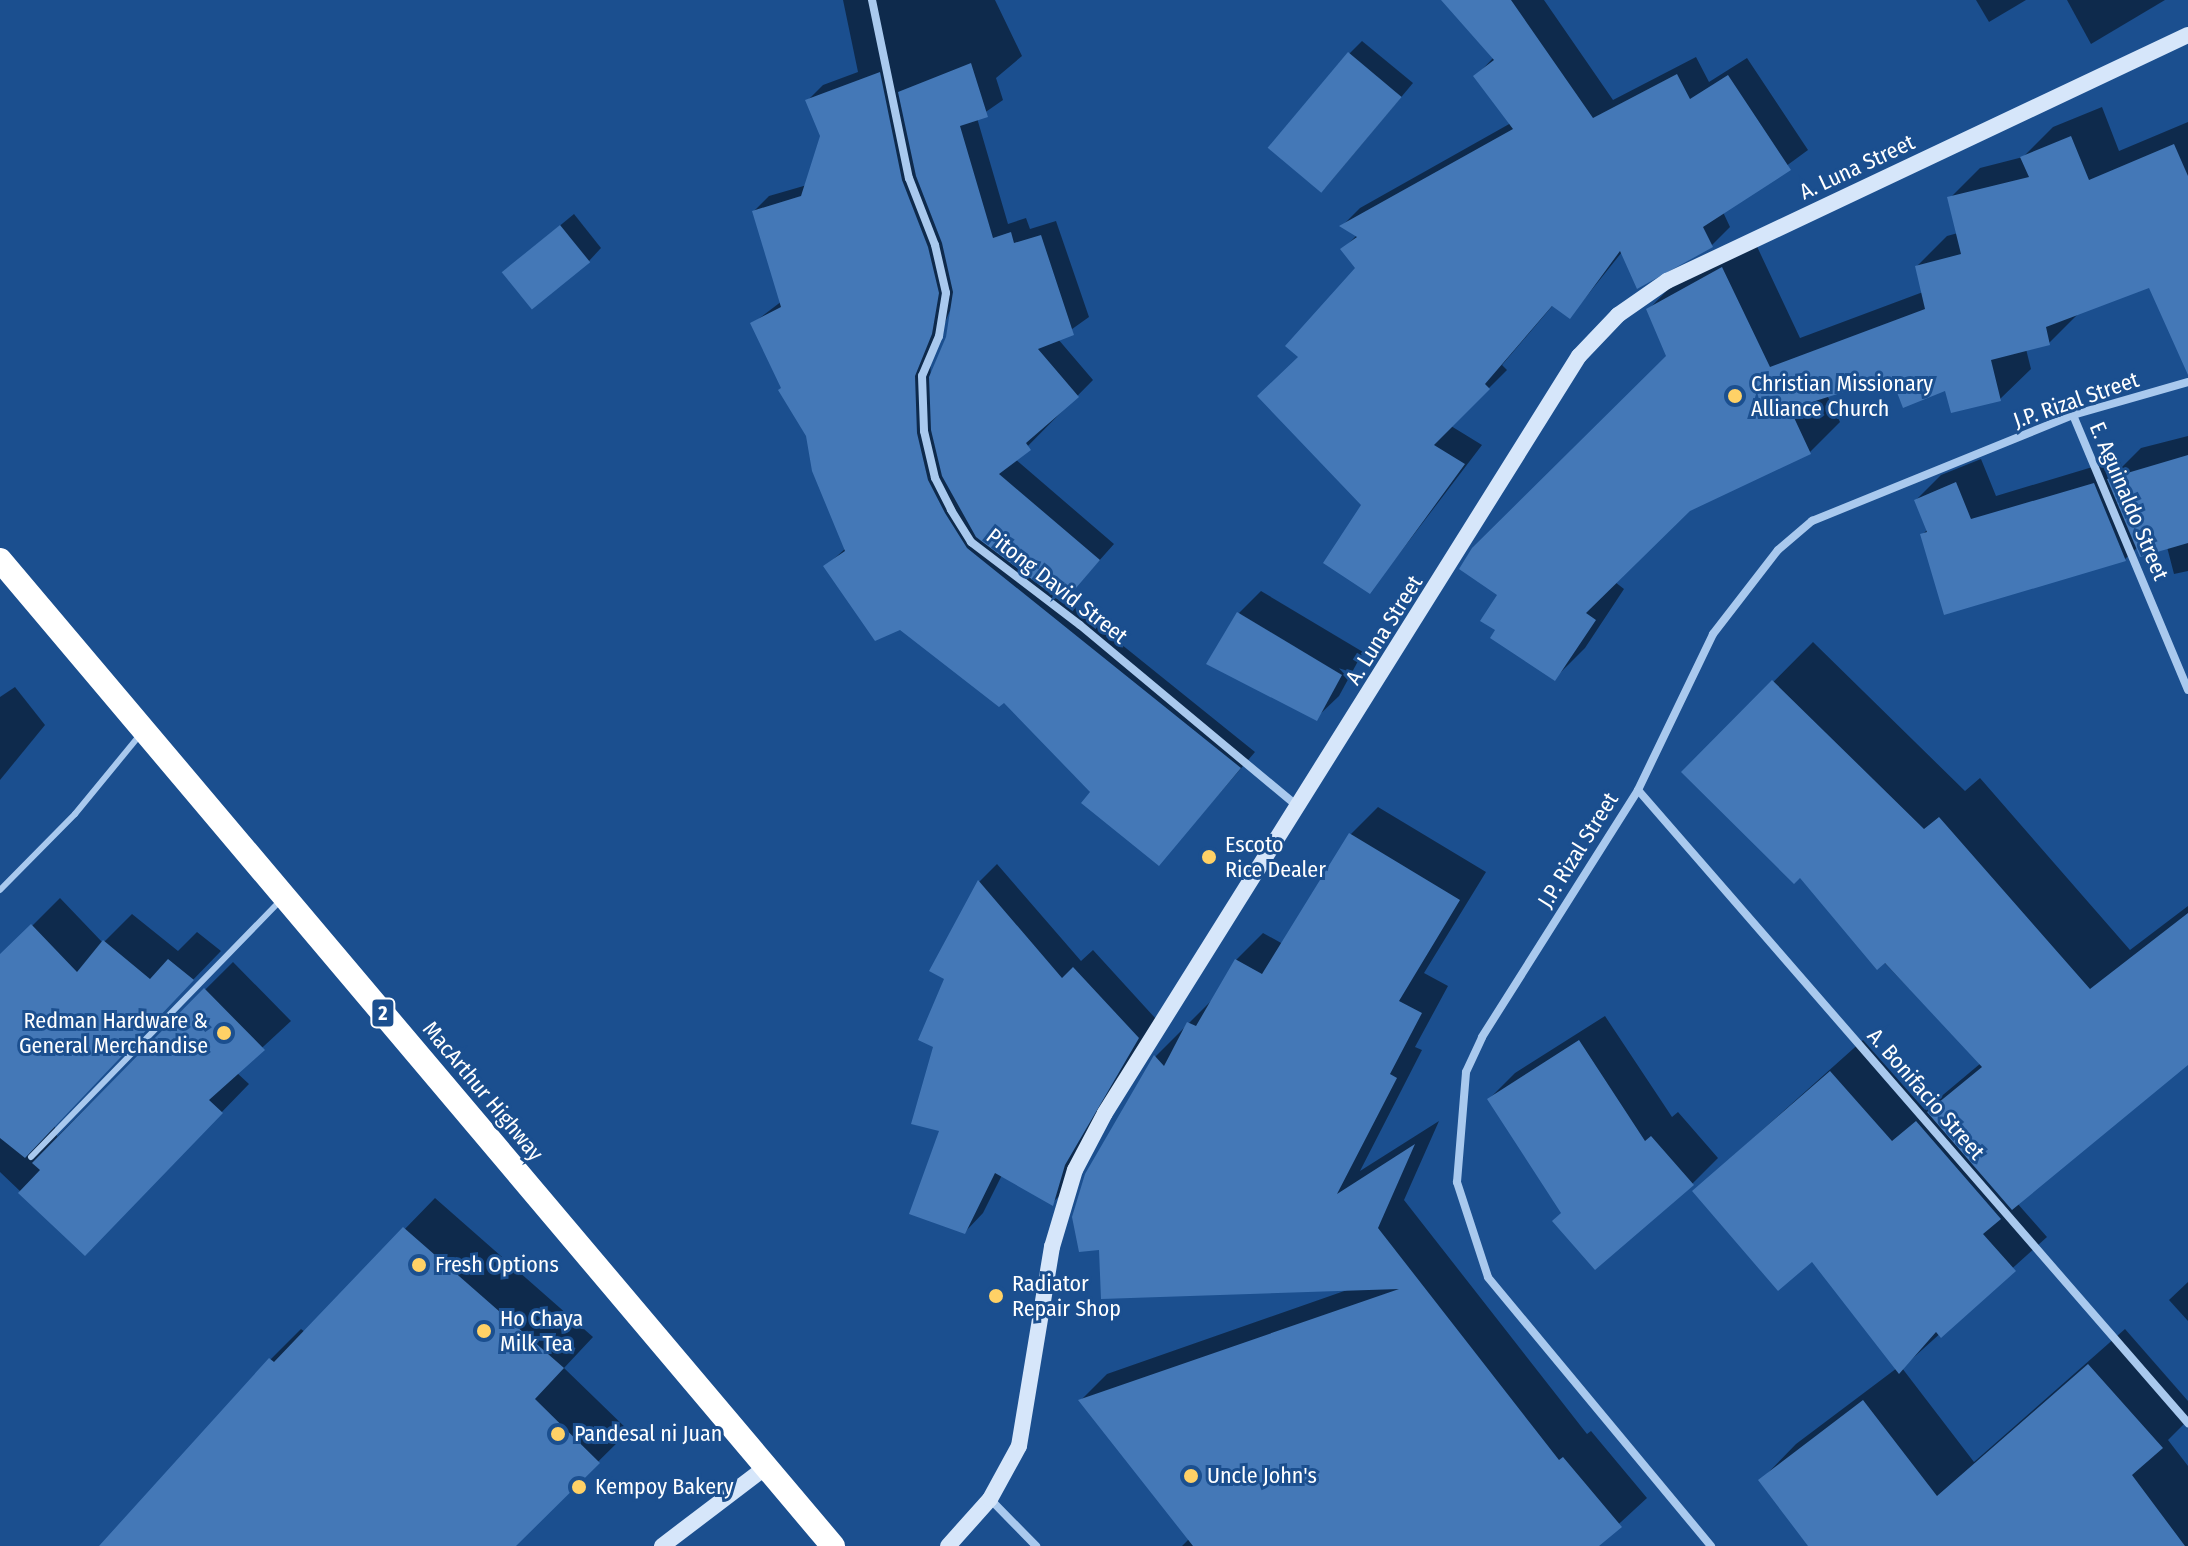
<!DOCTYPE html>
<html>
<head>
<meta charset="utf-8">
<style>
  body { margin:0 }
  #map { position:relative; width:2188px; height:1546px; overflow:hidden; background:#1b4f8f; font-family:"Fira Sans Condensed",sans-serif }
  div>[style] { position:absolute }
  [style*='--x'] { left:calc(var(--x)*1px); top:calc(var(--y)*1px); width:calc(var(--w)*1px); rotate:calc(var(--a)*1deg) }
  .shadow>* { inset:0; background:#0007 }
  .building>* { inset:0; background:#4478b7; transform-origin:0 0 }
  .lane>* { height:6px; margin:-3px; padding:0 3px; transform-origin:3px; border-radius:3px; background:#a9c9ee }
  .street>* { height:8px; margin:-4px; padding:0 4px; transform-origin:4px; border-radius:4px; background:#a9c9ee }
  .secondary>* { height:16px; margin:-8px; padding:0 8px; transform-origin:8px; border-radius:8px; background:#d6e6fa }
  .highway>* { height:24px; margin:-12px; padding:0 12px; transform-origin:12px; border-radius:12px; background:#fff }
  .dots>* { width:22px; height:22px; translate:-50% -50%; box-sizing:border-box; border:4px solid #1b4f8f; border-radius:50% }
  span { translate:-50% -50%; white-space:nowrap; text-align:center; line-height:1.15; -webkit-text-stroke:6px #1b4f8f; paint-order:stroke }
  .shield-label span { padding:2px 6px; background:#1b4f8f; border:2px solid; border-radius:6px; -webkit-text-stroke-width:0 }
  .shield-label { font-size:20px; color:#fff; font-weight:700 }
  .street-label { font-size:22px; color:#fff }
  .poi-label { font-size:22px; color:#fff }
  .left { translate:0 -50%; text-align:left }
  .right { translate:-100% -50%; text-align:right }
</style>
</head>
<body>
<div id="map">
  <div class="shadow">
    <div style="clip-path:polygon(evenodd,843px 0,995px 0,1022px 56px,996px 78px,1003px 100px,977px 118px,1008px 224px,1026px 218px,1030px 229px,1056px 221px,1089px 317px,1058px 339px,1093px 380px,1015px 459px,1114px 544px,1065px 599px,1255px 752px,1159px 864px,1004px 701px,826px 566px,846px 548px,808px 436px,752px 324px,782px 301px,754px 211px,769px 196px,807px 185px,822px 136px,807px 101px,823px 85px,858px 72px,843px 0,951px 308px,948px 338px,931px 379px,930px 359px,951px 308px)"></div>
    <div style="clip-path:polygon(1443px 0,1544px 0,1613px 100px,1696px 57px,1709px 82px,1747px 58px,1808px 150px,1723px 212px,1730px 227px,1711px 246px,1622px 252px,1570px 317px,1554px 304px,1502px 365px,1507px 370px,1451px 426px,1482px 445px,1370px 592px,1363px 505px,1300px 357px,1357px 268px,1343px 249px,1357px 235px,1343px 225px,1360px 208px,1511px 123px,1476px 76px,1494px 57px)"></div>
    <div style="clip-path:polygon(1976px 0,2026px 0,1989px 22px)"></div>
    <div style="clip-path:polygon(2067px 0,2165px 0,2091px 44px)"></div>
    <div style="clip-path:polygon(1362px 41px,1413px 83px,1325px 188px,1349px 54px)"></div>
    <div style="clip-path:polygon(2102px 107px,2119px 151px,2188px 122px,2188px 311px,2150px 285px,2079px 313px,2049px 343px,2026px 349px,2031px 369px,2000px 399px,1892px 375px,1827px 395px,1840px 422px,1810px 452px,1689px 509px,1615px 582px,1624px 589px,1585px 648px,1554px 679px,1668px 356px,1648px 310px,1678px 279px,1753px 238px,1800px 338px,1923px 292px,1917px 266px,1947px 236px,1958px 233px,1950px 198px,1980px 168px,2023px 157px,2053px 127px)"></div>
    <div style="clip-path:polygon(574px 214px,601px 248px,589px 261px,517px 261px)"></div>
    <div style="clip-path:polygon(2188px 436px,2188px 571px,2174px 574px,2167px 547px,2138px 547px,2125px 559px,1946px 612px,1922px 535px,1928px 529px,1916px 500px,1941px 475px,1981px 459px,1996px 496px,2119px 459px,2122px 467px,2141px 448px)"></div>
    <div style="clip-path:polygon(1261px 591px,1363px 652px,1339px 696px,1316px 718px,1239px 613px)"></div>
    <div style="clip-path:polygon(1813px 642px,1965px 791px,1980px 778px,2130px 950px,2188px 906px,2188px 1062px,2017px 1203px,2047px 1237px,1902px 1368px,1974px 1462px,2125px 1329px,2188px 1401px,2188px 1420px,2168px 1440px,2188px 1466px,2188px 1546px,1811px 1546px,1761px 1480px,1796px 1444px,1897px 1368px,1812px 1259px,1694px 1191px,1863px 1040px,1925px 1110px,1981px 1063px,1800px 875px,1684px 772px)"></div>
    <div style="clip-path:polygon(15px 687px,45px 725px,0 780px,0 697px)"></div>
    <div style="clip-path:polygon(1378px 807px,1486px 872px,1424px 973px,1448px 986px,1415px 1047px,1422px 1050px,1360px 1171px,1439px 1121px,1404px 1200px,1587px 1434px,1591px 1431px,1647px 1498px,1595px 1546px,1182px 1546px,1189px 1539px,1080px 1401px,1107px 1374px,1350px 1289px,1101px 1248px,1087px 1175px,1156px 1056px,1215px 997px,1236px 960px,1263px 933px,1283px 944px,1351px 834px)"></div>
    <div style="clip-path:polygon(997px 864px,1081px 961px,1093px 950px,1156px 1019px,1071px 1185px,1052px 1203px,1002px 1175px,983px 1213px,965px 1232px,941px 1129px,936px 1046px,947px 979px,979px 882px)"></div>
    <div style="clip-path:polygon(60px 898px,103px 943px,132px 914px,178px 951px,197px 932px,221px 951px,54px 1123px,57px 1137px,233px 962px,291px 1021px,236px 1072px,249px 1084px,85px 1253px,0 1172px,0 958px)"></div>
    <div style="clip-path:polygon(1605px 1016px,1672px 1117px,1678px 1112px,1718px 1158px,1692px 1184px,1489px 1099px,1515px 1073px)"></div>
    <div style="clip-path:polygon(435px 1198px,593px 1337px,564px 1368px,629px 1431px,513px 1546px,100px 1546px,271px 1359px,301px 1329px,305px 1332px)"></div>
    <div style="clip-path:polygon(2188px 1282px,2188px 1321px,2169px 1300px)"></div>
  </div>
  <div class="building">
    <div style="clip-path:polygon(1441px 0,1511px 0,1593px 118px,1677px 74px,1690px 99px,1728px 75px,1791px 170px,1703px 227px,1713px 247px,1637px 289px,1620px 251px,1570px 319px,1552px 306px,1485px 384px,1490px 389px,1434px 445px,1465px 464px,1370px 594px,1323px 563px,1361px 505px,1257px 396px,1298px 357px,1285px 346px,1355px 268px,1340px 249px,1357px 237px,1339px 226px,1513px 129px,1473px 76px,1494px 60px)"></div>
    <div style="left:1348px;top:52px;width:70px;height:125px;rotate:40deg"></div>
    <div style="clip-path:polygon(971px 63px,988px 117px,960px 126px,993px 238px,1011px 232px,1014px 243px,1041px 235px,1074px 335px,1038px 349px,1079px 397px,1026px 443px,1031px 450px,999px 474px,1100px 560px,1063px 603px,976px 537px,942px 476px,931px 430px,929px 377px,946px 337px,953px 292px,942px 243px,916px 176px,898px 92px)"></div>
    <div style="clip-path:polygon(880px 72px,902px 180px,928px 247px,939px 293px,932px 334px,915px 376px,917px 433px,928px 480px,945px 513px,967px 548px,1241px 768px,1159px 866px,1081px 803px,1090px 792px,1004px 703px,999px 707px,900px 630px,875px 641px,823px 566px,845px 551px,812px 471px,806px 436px,778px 390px,781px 388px,750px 323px,781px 307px,752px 211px,801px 196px,820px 136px,805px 100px)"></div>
    <div style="clip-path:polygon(2071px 136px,2089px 180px,2174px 144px,2188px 176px,2188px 375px,2149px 288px,2046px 327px,2050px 345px,1991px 360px,2001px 401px,1951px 413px,1945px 391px,1903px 408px,1891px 377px,1790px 409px,1811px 454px,1690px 511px,1586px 613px,1596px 620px,1555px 681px,1490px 638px,1495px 630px,1480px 621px,1497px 595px,1459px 569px,1472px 548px,1666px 356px,1646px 309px,1722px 267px,1770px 367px,1925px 309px,1915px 266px,1961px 254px,1947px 197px,2029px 177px,2020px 157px)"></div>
    <div style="left:560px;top:225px;width:48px;height:75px;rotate:51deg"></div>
    <div style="clip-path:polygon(2188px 455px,2188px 543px,2140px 557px,2107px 479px)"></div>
    <div style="clip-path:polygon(1956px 482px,1971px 519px,2094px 483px,2126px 561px,1944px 615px,1920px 534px,1927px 532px,1914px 500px)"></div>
    <div style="clip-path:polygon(1237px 612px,1342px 675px,1317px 721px,1206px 664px)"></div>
    <div style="clip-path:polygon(1772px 680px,1924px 829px,1939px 817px,2090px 989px,2188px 913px,2188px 1065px,2012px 1210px,1927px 1112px,1982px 1067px,1885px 963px,1877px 970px,1800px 878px,1794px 884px,1681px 772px)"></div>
    <div style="clip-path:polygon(1349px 833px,1460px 900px,1399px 1001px,1422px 1013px,1390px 1074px,1397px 1078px,1337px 1194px,1415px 1144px,1378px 1228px,1559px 1460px,1563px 1457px,1622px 1527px,1599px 1546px,1193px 1546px,1078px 1400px,1399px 1289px,1101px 1299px,1099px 1250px,1079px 1252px,1072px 1217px,1085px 1174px,1154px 1055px,1164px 1066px,1187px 1022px,1196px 1026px,1235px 959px,1262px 974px)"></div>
    <div style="clip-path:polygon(978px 880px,1062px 978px,1073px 967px,1139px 1038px,1065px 1165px,1053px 1206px,995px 1173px,965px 1234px,909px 1214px,939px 1131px,911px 1124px,933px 1047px,918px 1040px,944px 979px,929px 971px)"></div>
    <div style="clip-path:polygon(31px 924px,77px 972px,103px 940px,150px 979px,168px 959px,194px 980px,25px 1158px,0 1138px,0 954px)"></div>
    <div style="clip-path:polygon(204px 988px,265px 1050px,209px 1100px,223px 1113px,85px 1256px,18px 1193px,40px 1170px,32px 1163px)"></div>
    <div style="clip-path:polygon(1579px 1040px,1645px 1141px,1651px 1136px,1694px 1185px,1595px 1270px,1552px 1221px,1561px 1213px,1487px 1099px)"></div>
    <div style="clip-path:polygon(1830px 1071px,1892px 1141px,1916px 1121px,2001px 1219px,1983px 1234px,2016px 1271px,1941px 1338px,1936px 1332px,1899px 1374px,1812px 1262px,1778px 1291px,1692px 1191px)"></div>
    <div style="clip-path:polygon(403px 1227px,564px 1368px,535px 1399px,600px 1463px,516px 1546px,99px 1546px,269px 1358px,274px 1362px)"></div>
    <div style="clip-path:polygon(2088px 1364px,2163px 1448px,2132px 1475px,2185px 1546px,1808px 1546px,1758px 1480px,1863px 1400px,1937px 1496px)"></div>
  </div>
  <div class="lane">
    <div style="--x:0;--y:890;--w:107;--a:-45.4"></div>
    <div style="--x:75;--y:814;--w:101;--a:-50.6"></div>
    <div style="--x:31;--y:1157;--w:356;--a:-45.8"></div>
  </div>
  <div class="street">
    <div style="--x:872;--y:0;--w:182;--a:78.3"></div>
    <div style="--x:909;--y:178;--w:72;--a:68.8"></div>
    <div style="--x:935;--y:245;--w:49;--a:77.1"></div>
    <div style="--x:946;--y:293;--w:44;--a:99.2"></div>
    <div style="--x:939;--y:336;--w:43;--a:113"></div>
    <div style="--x:922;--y:376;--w:55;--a:87.9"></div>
    <div style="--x:924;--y:431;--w:48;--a:76.8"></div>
    <div style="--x:935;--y:478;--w:36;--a:63"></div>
    <div style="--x:951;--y:510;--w:38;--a:58"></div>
    <div style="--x:971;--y:542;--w:137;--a:37.3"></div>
    <div style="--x:1080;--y:625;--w:283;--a:39.8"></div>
    <div style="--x:2073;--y:415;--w:298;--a:67.3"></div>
    <div style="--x:1638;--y:790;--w:839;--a:49.01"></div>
    <div style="--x:990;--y:1499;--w:66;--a:45.6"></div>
    <div style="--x:1711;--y:1546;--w:349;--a:-129.7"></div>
    <div style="--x:1488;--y:1277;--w:100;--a:-108.1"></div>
    <div style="--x:1457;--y:1182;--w:110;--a:-85.3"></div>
    <div style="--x:1466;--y:1072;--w:38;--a:-65"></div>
    <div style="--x:1482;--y:1037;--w:292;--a:-57.7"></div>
    <div style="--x:1638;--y:790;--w:173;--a:-64.3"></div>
    <div style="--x:1713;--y:634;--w:106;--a:-52.3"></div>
    <div style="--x:1778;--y:550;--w:45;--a:-40.5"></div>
    <div style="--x:1812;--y:521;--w:282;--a:-22.1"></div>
    <div style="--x:2073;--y:415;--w:120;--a:-16"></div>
  </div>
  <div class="secondary">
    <div style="--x:662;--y:1546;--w:131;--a:-37.2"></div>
    <div style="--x:948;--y:1546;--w:63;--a:-48.2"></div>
    <div style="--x:990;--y:1499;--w:60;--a:-61.3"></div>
    <div style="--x:1019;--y:1446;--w:202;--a:-80.6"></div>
    <div style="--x:1052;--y:1247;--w:80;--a:-73.4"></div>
    <div style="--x:1075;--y:1170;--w:64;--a:-62.2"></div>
    <div style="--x:1105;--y:1113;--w:893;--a:-57.95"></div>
    <div style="--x:1579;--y:356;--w:57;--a:-46.4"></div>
    <div style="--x:1618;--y:315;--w:60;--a:-34.8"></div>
    <div style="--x:1667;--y:281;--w:576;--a:-25.28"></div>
  </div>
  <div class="highway">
    <div style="--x:0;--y:560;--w:1291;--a:49.81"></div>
  </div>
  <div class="dots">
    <div style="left:1735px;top:396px;background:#ffd166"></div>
    <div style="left:1209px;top:857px;background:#ffd166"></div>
    <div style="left:224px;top:1033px;background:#ffd166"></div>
    <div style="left:419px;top:1265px;background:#ffd166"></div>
    <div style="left:996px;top:1296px;background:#ffd166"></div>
    <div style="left:484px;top:1331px;background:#ffd166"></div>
    <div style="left:558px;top:1434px;background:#ffd166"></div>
    <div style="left:1191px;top:1476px;background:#ffd166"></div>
    <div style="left:579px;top:1487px;background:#ffd166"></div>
  </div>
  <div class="shield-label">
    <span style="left:383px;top:1013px">2</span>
  </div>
  <div class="street-label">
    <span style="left:1857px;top:167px;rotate:-25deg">A. Luna Street</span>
    <span style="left:2076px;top:400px;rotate:-19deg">J.P. Rizal Street</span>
    <span style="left:2129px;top:501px;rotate:67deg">E. Aguinaldo Street</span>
    <span style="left:1057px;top:586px;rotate:38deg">Pitong David Street</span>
    <span style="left:1384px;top:630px;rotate:-58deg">A. Luna Street</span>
    <span style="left:1578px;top:850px;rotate:-58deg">J.P. Rizal Street</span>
    <span style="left:483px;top:1091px;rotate:50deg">MacArthur Highway</span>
    <span style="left:1926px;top:1094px;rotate:49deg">A. Bonifacio Street</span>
  </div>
  <div class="poi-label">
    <span class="left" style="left:1751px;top:396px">Christian Missionary<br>Alliance Church</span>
    <span class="left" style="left:1225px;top:857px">Escoto<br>Rice Dealer</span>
    <span class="right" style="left:208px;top:1033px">Redman Hardware &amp;<br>General Merchandise</span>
    <span class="left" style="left:435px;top:1265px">Fresh Options</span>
    <span class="left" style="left:1012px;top:1296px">Radiator<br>Repair Shop</span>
    <span class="left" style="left:500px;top:1331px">Ho Chaya<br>Milk Tea</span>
    <span class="left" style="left:574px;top:1434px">Pandesal ni Juan</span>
    <span class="left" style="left:1207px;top:1476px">Uncle John's</span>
    <span class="left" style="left:595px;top:1487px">Kempoy Bakery</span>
  </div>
</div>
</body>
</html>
